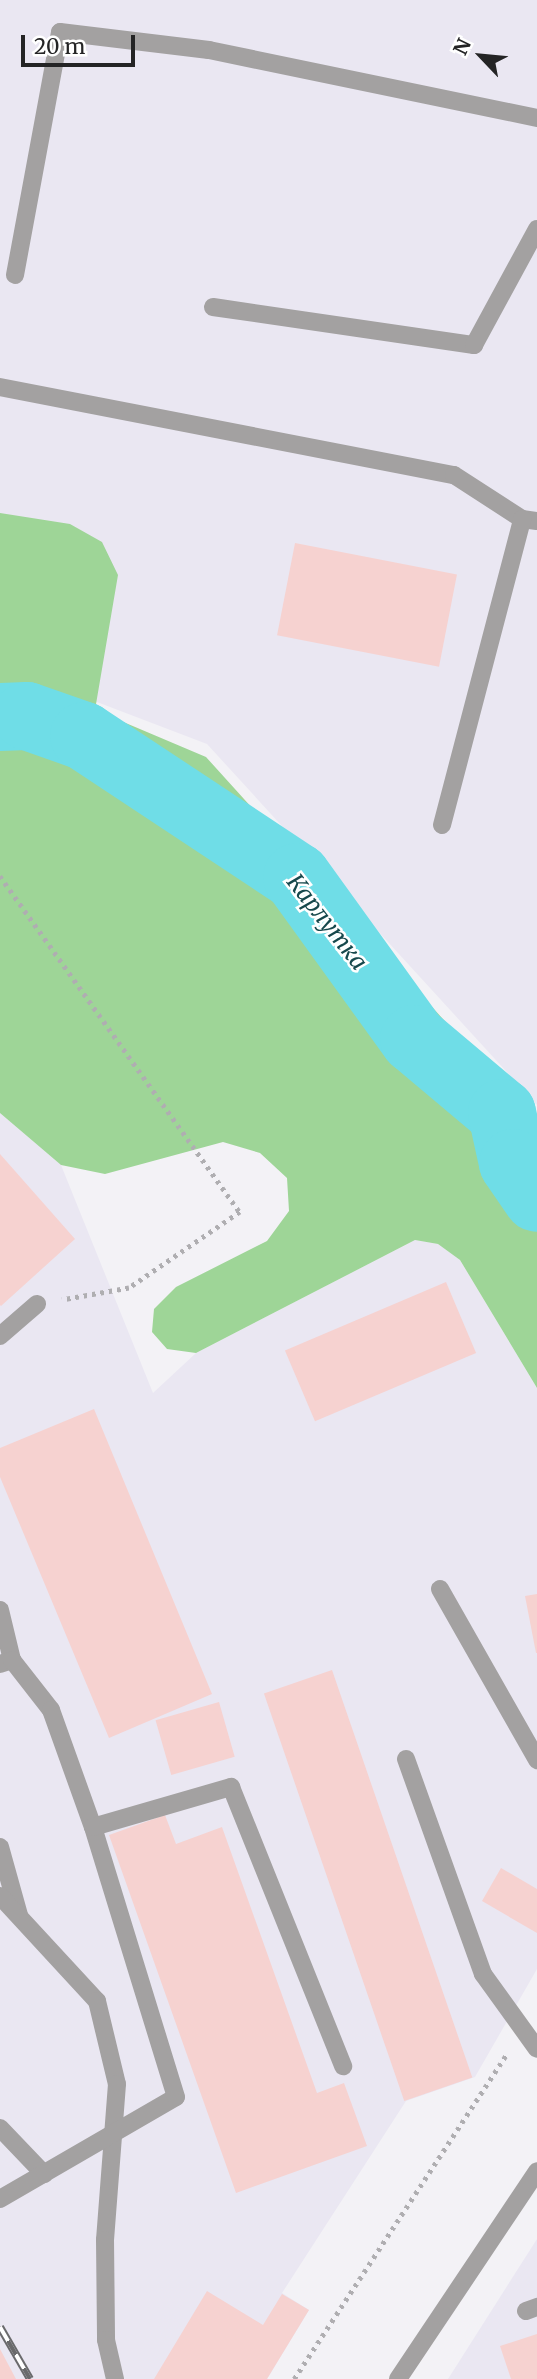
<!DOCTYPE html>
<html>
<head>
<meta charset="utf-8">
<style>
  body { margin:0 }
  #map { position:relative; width:537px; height:2379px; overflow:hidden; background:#f3f2f6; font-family:Merriweather,serif }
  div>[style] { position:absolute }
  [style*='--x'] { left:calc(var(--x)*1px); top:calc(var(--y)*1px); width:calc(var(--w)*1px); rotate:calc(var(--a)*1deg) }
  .built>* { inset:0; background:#eae7f2 }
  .forest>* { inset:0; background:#9ed597 }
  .river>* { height:68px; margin:-34px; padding:0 34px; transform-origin:34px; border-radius:34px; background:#6fdde7 }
  .building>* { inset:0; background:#f6d2d0; transform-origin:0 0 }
  .path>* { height:4.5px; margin-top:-2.25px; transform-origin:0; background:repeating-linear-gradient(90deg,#afaeb1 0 3.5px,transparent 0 8.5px) }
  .service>* { height:18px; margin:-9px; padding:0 9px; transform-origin:9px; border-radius:9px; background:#a3a1a1 }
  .minor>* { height:18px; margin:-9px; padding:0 9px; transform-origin:9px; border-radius:9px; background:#a3a1a1 }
  .rail>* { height:8px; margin-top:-4px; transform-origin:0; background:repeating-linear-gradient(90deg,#fff 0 16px,#6a6a6c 0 32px); box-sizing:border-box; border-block:2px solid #6a6a6c }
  span { translate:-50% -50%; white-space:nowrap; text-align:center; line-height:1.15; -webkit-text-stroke:5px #fff; paint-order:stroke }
  .water-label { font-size:23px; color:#16484c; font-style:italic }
  .north { position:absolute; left:446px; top:21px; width:70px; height:70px; -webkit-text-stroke:5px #fff; paint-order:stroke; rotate:296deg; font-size:19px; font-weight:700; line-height:28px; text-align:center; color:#242425 }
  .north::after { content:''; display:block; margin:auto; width:24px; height:32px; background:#242425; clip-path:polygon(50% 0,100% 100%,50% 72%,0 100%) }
  .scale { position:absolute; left:21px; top:35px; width:114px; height:32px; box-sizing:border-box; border:4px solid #242425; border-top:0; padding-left:9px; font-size:21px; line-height:24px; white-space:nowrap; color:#242425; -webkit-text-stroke:5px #fff; paint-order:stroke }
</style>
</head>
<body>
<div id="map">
  <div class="built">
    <div style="clip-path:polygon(0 0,537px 0,537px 1105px,207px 744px,0 665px)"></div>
    <div style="clip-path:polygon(0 1113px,61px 1165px,153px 1393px,196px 1353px,415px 1240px,438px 1244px,460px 1260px,537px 1388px,537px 1969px,475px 2077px,406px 2101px,282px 2293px,309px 2310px,267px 2379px,0 2379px)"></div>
    <div style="clip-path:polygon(537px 2239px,537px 2379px,448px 2379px)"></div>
  </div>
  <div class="forest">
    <div style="clip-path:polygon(0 513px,70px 524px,102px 542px,118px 575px,95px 710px,206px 757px,537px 1123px,537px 1388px,460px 1260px,438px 1244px,415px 1240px,196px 1353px,167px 1349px,152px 1332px,154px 1309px,176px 1287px,267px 1241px,289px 1211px,287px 1178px,260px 1153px,223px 1142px,105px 1174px,61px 1165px,0 1113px)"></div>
  </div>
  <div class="river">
    <div style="--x:0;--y:717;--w:27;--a:-2"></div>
    <div style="--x:27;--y:716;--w:60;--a:19.3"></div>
    <div style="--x:84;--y:736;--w:255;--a:33.5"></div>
    <div style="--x:297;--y:877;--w:200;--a:54.2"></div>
    <div style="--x:414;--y:1039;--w:115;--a:40.1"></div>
    <div style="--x:502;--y:1113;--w:51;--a:77.6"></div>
    <div style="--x:513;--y:1163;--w:42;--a:55.6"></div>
  </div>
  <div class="building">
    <div style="left:295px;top:543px;width:165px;height:94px;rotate:11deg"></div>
    <div style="clip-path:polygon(0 1154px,75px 1239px,1px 1306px,0 1305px)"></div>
    <div style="left:446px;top:1282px;width:77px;height:175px;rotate:67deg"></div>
    <div style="clip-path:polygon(94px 1409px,212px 1694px,109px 1738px,0 1477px,0 1448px)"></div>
    <div style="clip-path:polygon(537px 1594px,537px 1653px,536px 1653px,525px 1596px)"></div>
    <div style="left:332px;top:1670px;width:431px;height:72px;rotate:71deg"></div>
    <div style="left:219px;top:1702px;width:57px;height:66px;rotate:74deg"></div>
    <div style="clip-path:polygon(165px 1815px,176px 1844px,222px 1827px,317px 2093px,344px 2083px,367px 2146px,236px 2193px,109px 1835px)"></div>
    <div style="clip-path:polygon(501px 1868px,537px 1889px,537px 1933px,482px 1901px)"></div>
    <div style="clip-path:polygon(207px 2291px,263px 2325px,282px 2294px,309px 2310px,267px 2379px,154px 2379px)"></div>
    <div style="clip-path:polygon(537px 2334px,537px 2379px,511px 2379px,500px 2346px)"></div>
    <div style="clip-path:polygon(0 2349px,16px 2379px,0 2379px)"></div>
  </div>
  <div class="path">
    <div style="--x:0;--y:876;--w:413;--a:54.5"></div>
    <div style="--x:240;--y:1212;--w:135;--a:145.6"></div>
    <div style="--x:129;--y:1288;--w:68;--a:169.8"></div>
    <div style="--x:294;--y:2379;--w:387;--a:-56.8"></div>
  </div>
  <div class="service">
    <div style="--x:15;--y:275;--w:247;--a:-79.5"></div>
    <div style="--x:60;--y:32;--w:150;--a:6.9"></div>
    <div style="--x:209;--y:50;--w:335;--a:11.7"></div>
    <div style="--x:213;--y:307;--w:264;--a:8.3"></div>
    <div style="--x:474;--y:345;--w:132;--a:-61.5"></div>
    <div style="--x:0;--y:387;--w:462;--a:11"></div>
    <div style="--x:454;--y:475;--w:81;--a:32.9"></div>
    <div style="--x:522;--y:519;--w:15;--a:8"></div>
    <div style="--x:442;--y:825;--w:316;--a:-75.3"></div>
    <div style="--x:0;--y:1336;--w:49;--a:-40.9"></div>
    <div style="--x:440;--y:1589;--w:197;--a:60.4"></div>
    <div style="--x:0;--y:1610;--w:51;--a:76.5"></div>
    <div style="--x:0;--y:1664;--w:13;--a:-18"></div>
    <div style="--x:12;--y:1660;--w:63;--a:52"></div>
    <div style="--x:51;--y:1710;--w:124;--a:70.3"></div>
    <div style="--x:406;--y:1759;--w:228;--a:70.3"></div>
    <div style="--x:483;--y:1974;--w:92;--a:54.2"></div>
    <div style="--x:0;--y:1847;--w:71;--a:74.4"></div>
    <div style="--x:0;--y:1896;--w:143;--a:47.3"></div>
    <div style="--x:97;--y:2001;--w:85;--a:76.5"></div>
    <div style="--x:117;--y:2084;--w:156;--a:94.4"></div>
    <div style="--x:105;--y:2240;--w:100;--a:89.4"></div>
    <div style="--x:106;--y:2340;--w:40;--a:77"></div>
    <div style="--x:0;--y:2128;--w:64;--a:46.3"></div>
    <div style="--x:0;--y:2199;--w:203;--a:-30.1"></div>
    <div style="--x:176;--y:2097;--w:282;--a:-107.1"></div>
    <div style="--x:93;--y:1827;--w:144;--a:-16.2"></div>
    <div style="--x:231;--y:1787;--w:301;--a:68.1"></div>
    <div style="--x:526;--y:2311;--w:12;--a:-20"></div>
  </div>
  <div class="minor">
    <div style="--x:398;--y:2379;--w:250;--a:-56.2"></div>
  </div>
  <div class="rail">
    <div style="--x:0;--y:2327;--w:60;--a:60"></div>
  </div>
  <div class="water-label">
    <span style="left:327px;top:922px;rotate:52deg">Карлутка</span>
  </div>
  <div class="north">N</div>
  <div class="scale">20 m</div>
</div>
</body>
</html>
